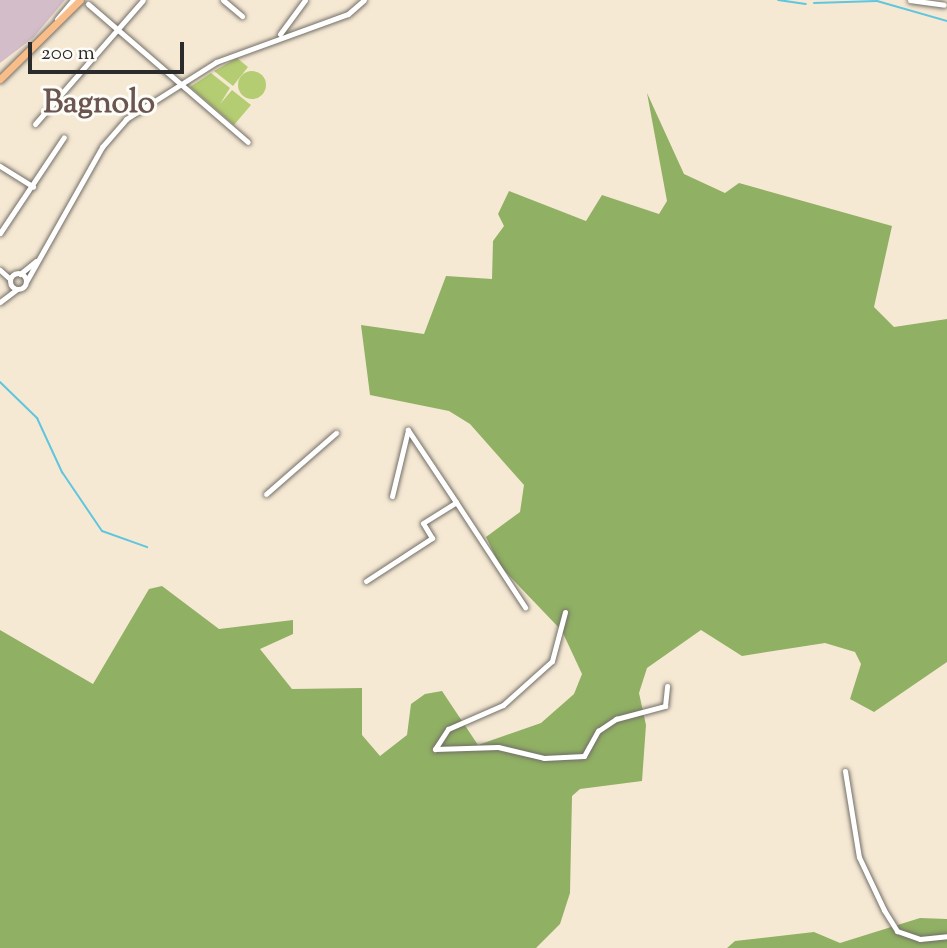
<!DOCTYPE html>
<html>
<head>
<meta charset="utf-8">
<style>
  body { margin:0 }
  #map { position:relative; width:947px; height:948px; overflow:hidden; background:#f6e9d4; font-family:"Sorts Mill Goudy",serif }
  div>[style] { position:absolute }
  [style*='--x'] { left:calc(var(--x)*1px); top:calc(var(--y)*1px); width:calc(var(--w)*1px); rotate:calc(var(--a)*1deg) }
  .industrial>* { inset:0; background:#d2bdc8 }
  .green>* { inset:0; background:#b5cd72 }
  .round { border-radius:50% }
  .forest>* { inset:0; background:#90b064 }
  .stream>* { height:2px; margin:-1px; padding:0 1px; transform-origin:1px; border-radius:1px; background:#60c5de }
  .roads { filter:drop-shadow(0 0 2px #726e66) drop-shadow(0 0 2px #726e66) }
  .minor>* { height:5px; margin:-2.5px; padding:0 2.5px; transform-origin:2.5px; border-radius:2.5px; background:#fff }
  .minor>.ring { margin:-2.5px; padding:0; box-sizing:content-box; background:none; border:5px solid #fff; border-radius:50% }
  .major>* { height:7px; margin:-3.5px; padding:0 3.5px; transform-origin:3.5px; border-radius:3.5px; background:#f8bd89 }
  span { translate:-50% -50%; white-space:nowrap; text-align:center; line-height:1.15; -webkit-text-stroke:6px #fdfcf7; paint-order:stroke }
  .district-label { font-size:32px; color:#6b5551; font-weight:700 }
  .scale { position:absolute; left:28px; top:42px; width:156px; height:32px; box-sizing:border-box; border:4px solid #2b2b2b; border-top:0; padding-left:9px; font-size:21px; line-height:24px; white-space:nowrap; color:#2b2b2b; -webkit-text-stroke:5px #fdfcf7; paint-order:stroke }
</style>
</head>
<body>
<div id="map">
  <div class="industrial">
    <div style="clip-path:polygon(0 0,65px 0,33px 38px,0 63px)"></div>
  </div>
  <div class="green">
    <div style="clip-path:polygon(237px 58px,248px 67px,233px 86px,214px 71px)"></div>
    <div class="round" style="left:238px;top:71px;width:28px;height:28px"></div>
    <div style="clip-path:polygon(211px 73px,230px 88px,220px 104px,232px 90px,251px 105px,234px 125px,190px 87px)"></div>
  </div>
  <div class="forest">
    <div style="clip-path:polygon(647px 93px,684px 174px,725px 193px,739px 183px,892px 226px,874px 307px,894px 327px,947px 319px,947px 662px,874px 712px,850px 699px,861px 664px,855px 652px,825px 643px,742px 656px,701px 630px,647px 668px,639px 693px,646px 725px,642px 781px,580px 789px,572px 796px,570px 893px,560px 924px,536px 948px,0 948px,0 630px,93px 684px,149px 589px,162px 586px,219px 629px,293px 620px,293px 634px,260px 649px,292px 689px,362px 688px,362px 735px,380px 756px,407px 735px,411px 704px,425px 694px,442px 691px,478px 745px,541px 723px,574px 694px,582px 674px,562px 631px,500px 566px,486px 537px,520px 512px,524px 485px,470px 424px,449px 411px,370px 395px,361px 325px,424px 334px,446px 276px,492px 279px,493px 241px,504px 226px,498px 214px,509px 191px,586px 221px,602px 195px,659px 214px,667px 201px)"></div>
    <div style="clip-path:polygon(920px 918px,947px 919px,947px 948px,727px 948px,735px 941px,814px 932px,840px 943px)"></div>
  </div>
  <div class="stream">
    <div style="--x:778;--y:0;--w:28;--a:8"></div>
    <div style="--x:814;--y:3;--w:63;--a:-1.8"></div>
    <div style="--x:877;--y:1;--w:73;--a:15.9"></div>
    <div style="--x:0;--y:382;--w:52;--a:44.2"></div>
    <div style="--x:37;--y:418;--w:60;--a:65.2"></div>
    <div style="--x:62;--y:472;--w:71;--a:55.9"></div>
    <div style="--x:102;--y:531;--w:48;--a:19.6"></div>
  </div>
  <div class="roads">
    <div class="minor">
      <div style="--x:223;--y:0;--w:25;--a:40"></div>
      <div style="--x:910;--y:0;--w:34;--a:8"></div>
      <div style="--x:88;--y:4;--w:211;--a:40.8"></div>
      <div style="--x:57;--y:19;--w:25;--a:-50"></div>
      <div style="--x:280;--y:34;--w:42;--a:-53.7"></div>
      <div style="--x:35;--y:124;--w:164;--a:-48.9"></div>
      <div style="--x:0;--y:166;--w:39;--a:32"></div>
      <div style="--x:0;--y:233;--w:115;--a:-56.3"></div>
      <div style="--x:0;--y:270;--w:13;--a:42"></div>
      <div class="ring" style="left:10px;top:273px;width:11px;height:11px"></div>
      <div style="--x:20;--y:274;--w:21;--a:-39"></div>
      <div style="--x:26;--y:282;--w:155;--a:-60.6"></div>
      <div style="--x:102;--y:147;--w:37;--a:-49"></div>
      <div style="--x:126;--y:119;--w:107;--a:-32.3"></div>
      <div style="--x:216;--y:62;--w:140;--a:-20"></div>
      <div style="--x:348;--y:14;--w:21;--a:-41"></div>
      <div style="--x:0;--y:302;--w:21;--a:-37"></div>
      <div style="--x:266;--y:494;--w:93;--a:-41.1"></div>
      <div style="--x:456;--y:502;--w:126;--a:56.7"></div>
      <div style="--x:366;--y:581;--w:79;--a:-33.1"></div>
      <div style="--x:432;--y:538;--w:17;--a:-121"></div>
      <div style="--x:423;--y:523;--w:39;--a:-32"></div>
      <div style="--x:456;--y:502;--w:87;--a:-123.7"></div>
      <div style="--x:408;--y:430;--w:68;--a:103.6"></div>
      <div style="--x:565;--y:612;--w:51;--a:104.9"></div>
      <div style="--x:552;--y:661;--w:66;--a:138.1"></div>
      <div style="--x:503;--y:705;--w:60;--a:156.4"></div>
      <div style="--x:448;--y:729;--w:24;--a:123"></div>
      <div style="--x:435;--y:749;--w:63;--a:-1.8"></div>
      <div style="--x:498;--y:747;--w:47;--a:13.4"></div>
      <div style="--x:544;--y:758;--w:40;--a:-2.9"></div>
      <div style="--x:584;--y:756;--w:29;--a:-61"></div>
      <div style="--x:598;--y:731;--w:22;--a:-34"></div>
      <div style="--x:616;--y:719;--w:51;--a:-14.9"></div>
      <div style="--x:665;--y:706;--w:20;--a:-84"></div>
      <div style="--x:845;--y:771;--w:87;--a:80.8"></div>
      <div style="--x:859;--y:857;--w:59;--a:64.7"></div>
      <div style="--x:884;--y:910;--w:25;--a:58"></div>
      <div style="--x:897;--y:931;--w:24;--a:19"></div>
      <div style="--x:920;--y:939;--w:27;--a:-6"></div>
    </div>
    <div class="major">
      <div style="--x:0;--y:79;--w:112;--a:-44.6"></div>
    </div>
  </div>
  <div class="district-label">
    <span style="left:99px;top:104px">Bagnolo</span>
  </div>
  <div class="scale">200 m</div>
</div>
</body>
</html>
